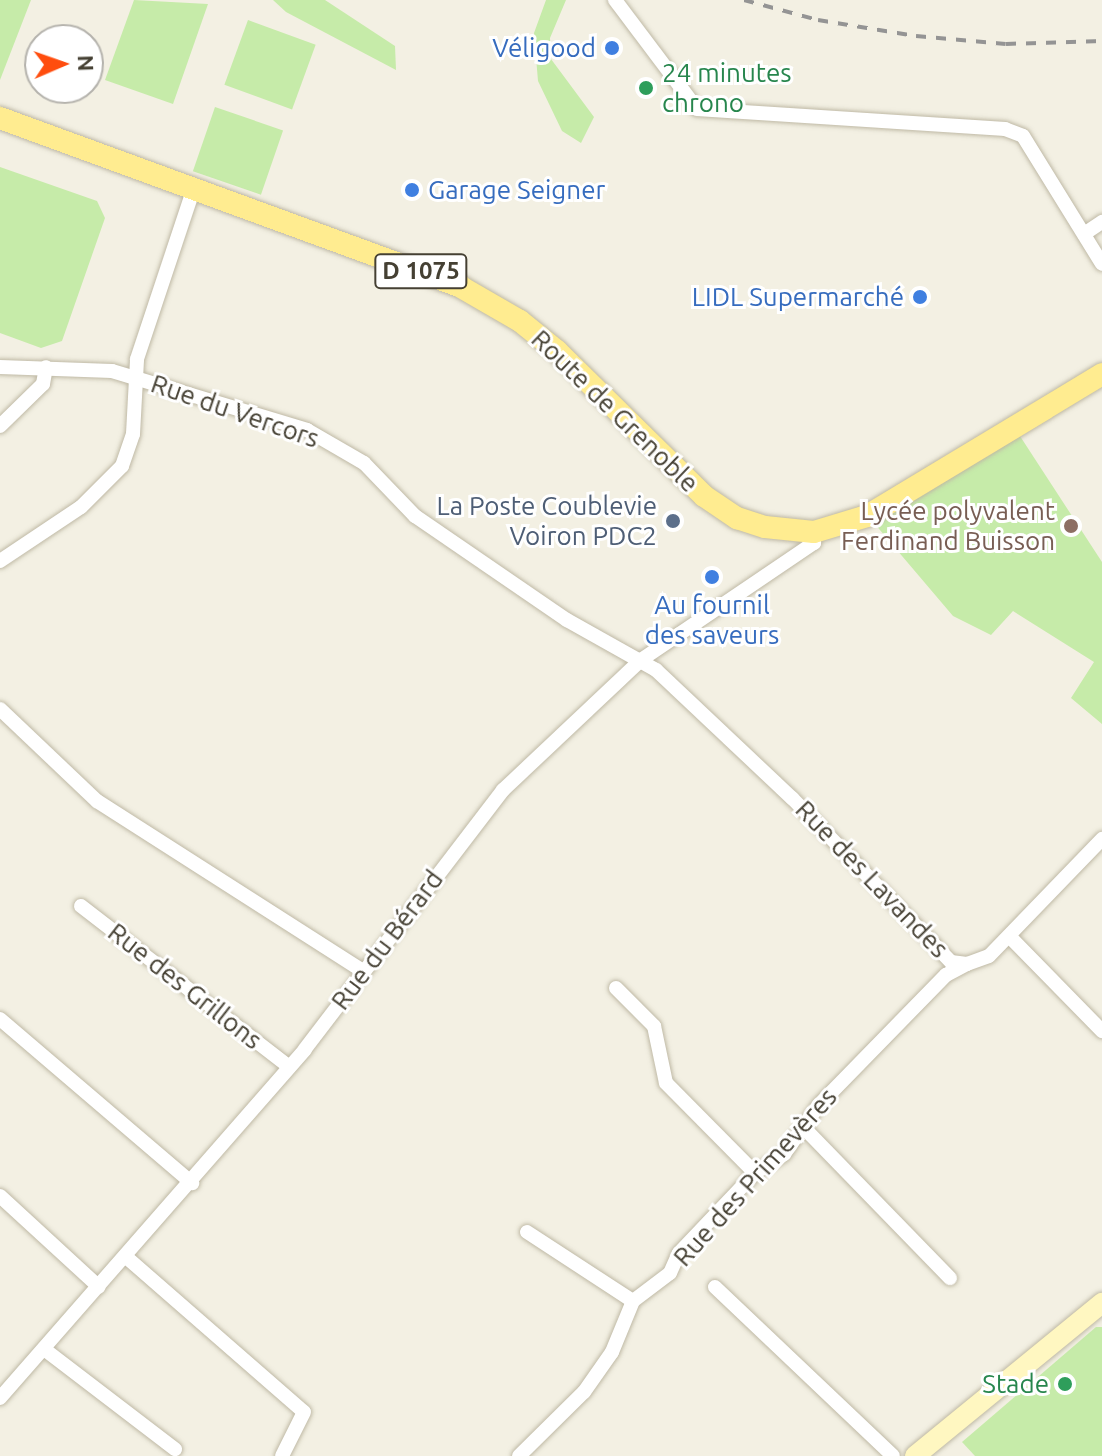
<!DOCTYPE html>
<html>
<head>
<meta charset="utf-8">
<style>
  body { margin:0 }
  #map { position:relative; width:1102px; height:1456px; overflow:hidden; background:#f3f0e3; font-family:Ubuntu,sans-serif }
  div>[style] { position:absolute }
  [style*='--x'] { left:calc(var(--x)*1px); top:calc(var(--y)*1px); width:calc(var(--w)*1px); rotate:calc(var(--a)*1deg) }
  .green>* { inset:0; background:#c6eba9; transform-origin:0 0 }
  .roads { filter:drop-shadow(0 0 2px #bfb9a5) drop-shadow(0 0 2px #bfb9a5) }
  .street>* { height:14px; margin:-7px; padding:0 7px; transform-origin:7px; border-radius:7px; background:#fff }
  .secondary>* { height:20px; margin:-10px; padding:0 10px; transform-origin:10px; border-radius:10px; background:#fff7c1 }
  .primary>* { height:22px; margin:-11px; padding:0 11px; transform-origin:11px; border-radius:11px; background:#ffec90 }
  .rail>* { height:4px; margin-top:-2px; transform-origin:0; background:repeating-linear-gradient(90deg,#949494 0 10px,transparent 0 20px) }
  .dots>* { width:22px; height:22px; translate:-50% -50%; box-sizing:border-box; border:4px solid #fff; border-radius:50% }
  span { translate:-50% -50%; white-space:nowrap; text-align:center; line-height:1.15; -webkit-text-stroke:6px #fff; paint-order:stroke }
  .shield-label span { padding:2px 6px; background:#fff; border:2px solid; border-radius:6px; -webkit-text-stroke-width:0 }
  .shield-label { font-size:24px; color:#454033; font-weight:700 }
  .shop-label { font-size:26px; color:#366cbe }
  .right { translate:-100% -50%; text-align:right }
  .left { translate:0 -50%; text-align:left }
  .leisure-label { font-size:26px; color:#27864d }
  .street-label { font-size:26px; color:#454033 }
  .service-label { font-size:26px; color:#4e5e75 }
  .education-label { font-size:26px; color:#785e54 }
  .north { position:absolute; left:24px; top:24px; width:80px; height:80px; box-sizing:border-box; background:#fff; border:2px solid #b5b3ad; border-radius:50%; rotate:88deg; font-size:22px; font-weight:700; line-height:32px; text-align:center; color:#454033 }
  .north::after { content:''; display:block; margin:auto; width:28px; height:36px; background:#ff4d0e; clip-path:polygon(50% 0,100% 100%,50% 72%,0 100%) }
</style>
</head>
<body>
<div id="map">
  <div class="green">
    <div style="clip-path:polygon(0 0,31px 0,0 80px)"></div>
    <div style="clip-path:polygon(134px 0,208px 4px,173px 104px,105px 80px)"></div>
    <div style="clip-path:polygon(273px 0,325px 0,395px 46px,396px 70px,286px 12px)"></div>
    <div style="clip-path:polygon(546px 0,566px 0,550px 38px,551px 59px,594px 117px,581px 143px,562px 131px,538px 81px,534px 33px)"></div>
    <div style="left:248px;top:20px;width:72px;height:69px;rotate:20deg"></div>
    <div style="left:215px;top:107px;width:72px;height:68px;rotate:19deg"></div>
    <div style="clip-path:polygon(0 167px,97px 201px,105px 218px,62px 341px,41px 348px,0 333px)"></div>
    <div style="clip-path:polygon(1018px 433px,1102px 562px,1102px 724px,1071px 698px,1094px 662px,1013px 611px,991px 635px,953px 616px,874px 523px)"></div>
    <div style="clip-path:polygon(1096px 1327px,1102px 1327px,1102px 1456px,975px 1456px,962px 1442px)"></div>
  </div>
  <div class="roads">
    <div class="street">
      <div style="--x:615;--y:0;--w:136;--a:53"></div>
      <div style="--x:697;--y:109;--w:309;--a:3.7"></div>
      <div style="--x:1005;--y:129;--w:19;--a:21"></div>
      <div style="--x:1023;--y:136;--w:150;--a:58.3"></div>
      <div style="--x:1084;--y:234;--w:22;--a:-34"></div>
      <div style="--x:0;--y:367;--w:112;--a:2"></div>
      <div style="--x:112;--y:371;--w:204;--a:16.8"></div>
      <div style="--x:307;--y:430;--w:66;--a:30.1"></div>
      <div style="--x:364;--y:463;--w:74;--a:46.1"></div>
      <div style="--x:415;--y:516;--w:184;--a:34.4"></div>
      <div style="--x:567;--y:620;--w:102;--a:29.3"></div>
      <div style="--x:656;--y:670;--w:187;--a:43.3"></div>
      <div style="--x:792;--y:798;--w:228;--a:45.9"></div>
      <div style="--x:951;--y:962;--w:16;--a:7"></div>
      <div style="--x:967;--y:964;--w:23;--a:-20"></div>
      <div style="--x:989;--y:956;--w:163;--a:-46"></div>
      <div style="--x:0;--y:426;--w:60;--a:-44.3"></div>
      <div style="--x:43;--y:384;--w:17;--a:-80"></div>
      <div style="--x:0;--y:561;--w:97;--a:-33.7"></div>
      <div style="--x:81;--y:507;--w:58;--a:-45"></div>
      <div style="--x:122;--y:466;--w:34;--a:-71"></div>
      <div style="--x:133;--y:434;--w:75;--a:-86.9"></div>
      <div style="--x:137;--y:359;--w:183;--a:-71.6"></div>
      <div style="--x:0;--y:709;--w:134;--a:43.5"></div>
      <div style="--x:97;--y:801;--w:316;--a:32.6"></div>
      <div style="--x:81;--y:906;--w:263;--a:37.7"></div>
      <div style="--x:1010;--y:937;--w:132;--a:45.6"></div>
      <div style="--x:616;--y:988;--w:54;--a:45"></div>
      <div style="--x:654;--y:1026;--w:58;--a:78.1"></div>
      <div style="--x:666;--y:1083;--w:127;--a:45.3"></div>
      <div style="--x:0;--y:1019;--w:253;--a:40.5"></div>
      <div style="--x:805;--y:1129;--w:208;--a:45.8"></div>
      <div style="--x:0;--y:1196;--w:134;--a:42.6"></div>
      <div style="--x:527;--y:1232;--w:126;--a:33.1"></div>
      <div style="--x:633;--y:1301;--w:46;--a:-37.1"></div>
      <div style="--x:670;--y:1273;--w:22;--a:-66"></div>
      <div style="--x:679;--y:1253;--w:110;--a:-46.5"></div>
      <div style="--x:755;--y:1173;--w:35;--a:-33"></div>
      <div style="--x:784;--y:1154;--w:60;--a:-54.5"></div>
      <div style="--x:819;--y:1105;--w:182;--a:-45.7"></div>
      <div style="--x:946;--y:975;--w:24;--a:-28"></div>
      <div style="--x:125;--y:1256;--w:237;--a:41.1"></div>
      <div style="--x:304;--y:1412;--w:49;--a:116.6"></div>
      <div style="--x:715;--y:1287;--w:245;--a:43.5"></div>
      <div style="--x:44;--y:1349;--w:165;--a:37.4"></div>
      <div style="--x:0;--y:1398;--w:463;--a:-48.8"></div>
      <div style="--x:305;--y:1049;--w:326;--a:-52.6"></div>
      <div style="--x:503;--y:790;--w:190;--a:-43.3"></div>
      <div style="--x:641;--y:660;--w:209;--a:-34.1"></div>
      <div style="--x:814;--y:543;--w:11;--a:-90"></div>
      <div style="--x:519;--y:1456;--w:91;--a:-44.6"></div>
      <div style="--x:584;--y:1392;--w:49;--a:-55"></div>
      <div style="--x:612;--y:1352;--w:55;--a:-67.6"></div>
    </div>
    <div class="secondary">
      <div style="--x:915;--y:1456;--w:242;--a:-39.3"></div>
    </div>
    <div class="primary">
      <div style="--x:0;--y:118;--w:491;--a:20.1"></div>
      <div style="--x:461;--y:287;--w:68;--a:30"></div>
      <div style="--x:520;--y:321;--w:48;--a:39"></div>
      <div style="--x:557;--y:351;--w:206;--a:44.6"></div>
      <div style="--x:704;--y:496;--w:40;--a:34"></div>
      <div style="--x:737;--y:518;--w:29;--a:18"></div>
      <div style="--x:765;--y:527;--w:49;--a:5.8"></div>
      <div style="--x:814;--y:532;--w:55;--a:-16.8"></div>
      <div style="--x:867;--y:516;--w:275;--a:-31.1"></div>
    </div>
  </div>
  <div class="rail">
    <div style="--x:744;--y:0;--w:77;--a:15.1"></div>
    <div style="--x:818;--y:20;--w:99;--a:9.3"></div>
    <div style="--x:916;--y:36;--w:90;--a:5.1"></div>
    <div style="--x:1006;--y:44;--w:96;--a:-1.8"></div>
  </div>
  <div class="dots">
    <div style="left:612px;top:48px;background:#3f7fe0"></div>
    <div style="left:646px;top:88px;background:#2e9e5b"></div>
    <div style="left:412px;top:190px;background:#3f7fe0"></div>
    <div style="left:920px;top:297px;background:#3f7fe0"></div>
    <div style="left:673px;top:521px;background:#5c6f8a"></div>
    <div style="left:1071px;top:526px;background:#8d6e63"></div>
    <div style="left:712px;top:577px;background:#3f7fe0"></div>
    <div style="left:1065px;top:1384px;background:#2e9e5b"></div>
  </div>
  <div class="shield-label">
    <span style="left:421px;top:271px">D 1075</span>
  </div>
  <div class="shop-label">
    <span class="right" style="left:596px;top:48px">Véligood</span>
    <span class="left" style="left:428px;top:190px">Garage Seigner</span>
    <span class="right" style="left:904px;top:297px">LIDL Supermarché</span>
    <span style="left:712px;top:620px">Au fournil<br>des saveurs</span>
  </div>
  <div class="leisure-label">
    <span class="left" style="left:662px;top:88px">24 minutes<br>chrono</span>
    <span class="right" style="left:1049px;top:1384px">Stade</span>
  </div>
  <div class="street-label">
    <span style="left:235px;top:411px;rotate:19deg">Rue du Vercors</span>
    <span style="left:615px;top:411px;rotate:44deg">Route de Grenoble</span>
    <span style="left:872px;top:879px;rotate:46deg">Rue des Lavandes</span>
    <span style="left:387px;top:940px;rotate:-53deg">Rue du Bérard</span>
    <span style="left:185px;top:986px;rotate:38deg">Rue des Grillons</span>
    <span style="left:755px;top:1177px;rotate:-48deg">Rue des Primevères</span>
  </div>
  <div class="service-label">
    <span class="right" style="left:657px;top:521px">La Poste Coublevie<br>Voiron PDC2</span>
  </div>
  <div class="education-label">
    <span class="right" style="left:1055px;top:526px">Lycée polyvalent<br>Ferdinand Buisson</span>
  </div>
  <div class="north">N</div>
</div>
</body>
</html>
